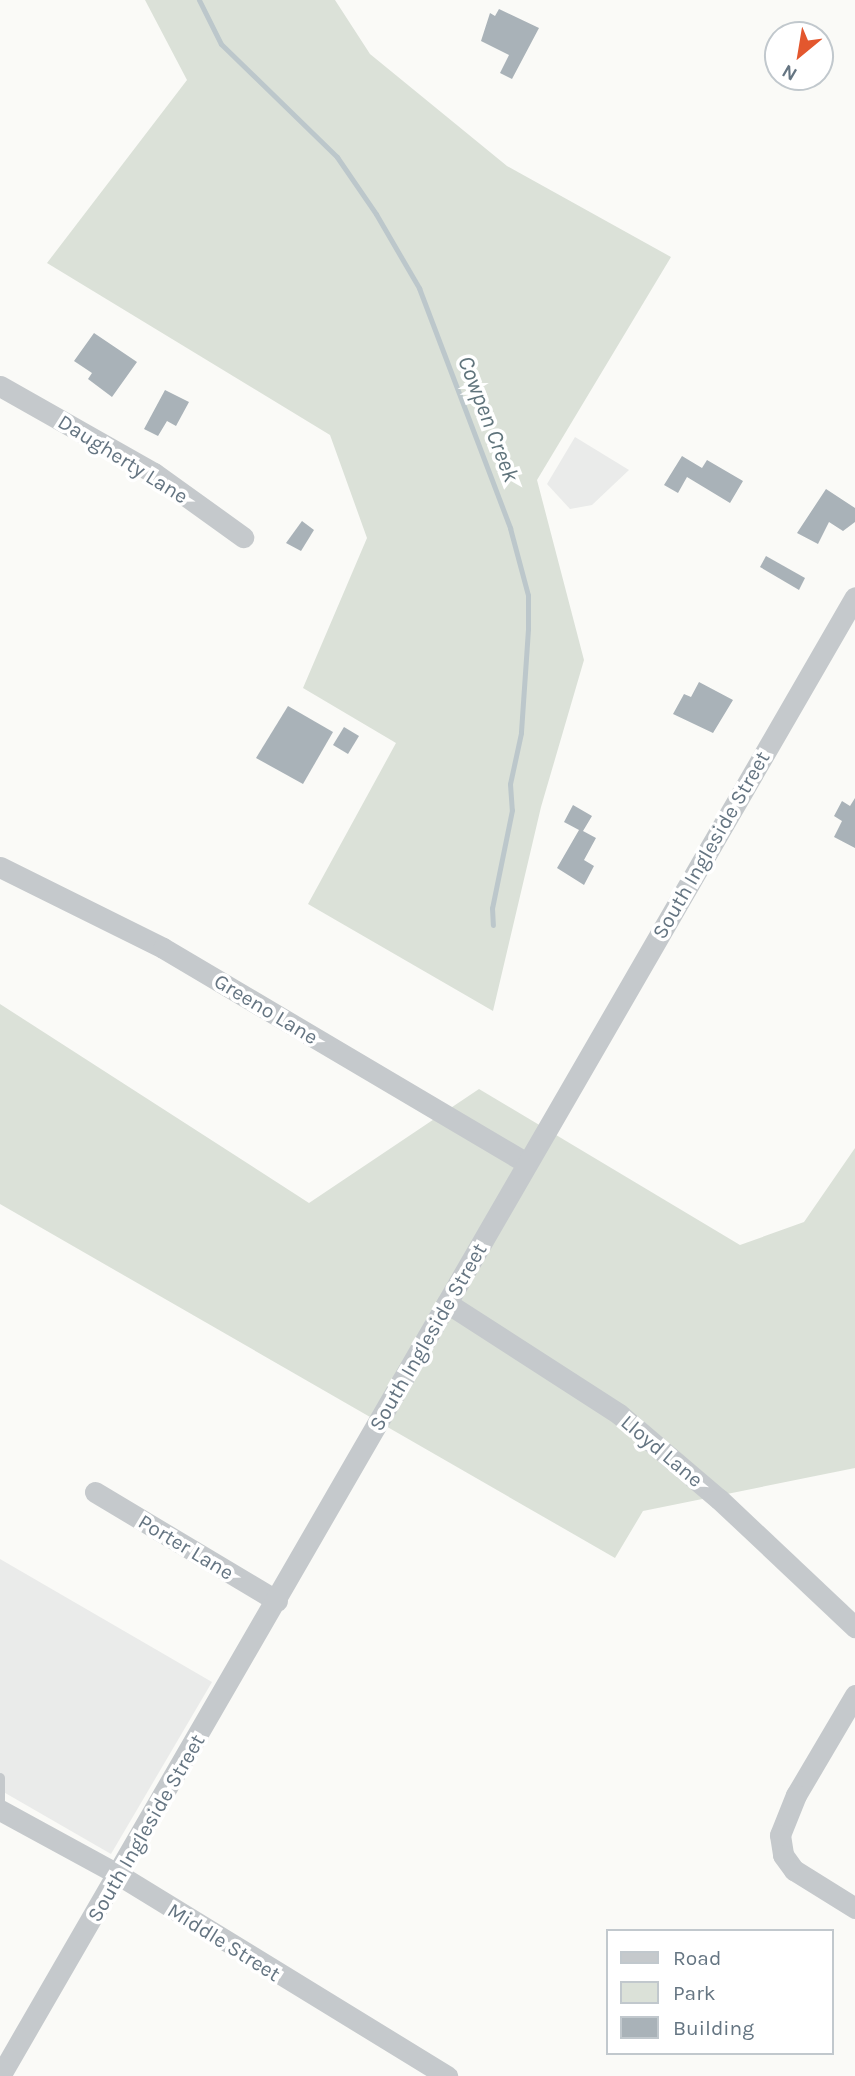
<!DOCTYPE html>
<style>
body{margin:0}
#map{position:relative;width:855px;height:2076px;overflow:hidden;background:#fafaf7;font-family:Karla,sans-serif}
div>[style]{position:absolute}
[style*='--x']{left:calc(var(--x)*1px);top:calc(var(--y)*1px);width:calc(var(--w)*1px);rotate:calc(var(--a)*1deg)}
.built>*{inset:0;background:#eaebea}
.green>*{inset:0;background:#dbe1d8}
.stream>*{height:5px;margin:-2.5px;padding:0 2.5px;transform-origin:2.5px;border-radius:2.5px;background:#bcc7cb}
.building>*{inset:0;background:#a9b2b8}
.lane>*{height:10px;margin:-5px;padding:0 5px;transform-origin:5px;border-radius:5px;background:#c5c9cc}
.street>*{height:21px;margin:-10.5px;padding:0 10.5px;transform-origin:10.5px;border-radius:10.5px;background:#c5c9cc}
span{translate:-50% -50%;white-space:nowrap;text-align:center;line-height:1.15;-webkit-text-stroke:7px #fff;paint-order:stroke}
.street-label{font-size:21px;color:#657582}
.water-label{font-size:23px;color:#60747c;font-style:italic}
.legend{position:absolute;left:606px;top:1929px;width:228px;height:126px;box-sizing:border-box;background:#fff;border:2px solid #c1c8cd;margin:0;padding:9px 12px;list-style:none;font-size:21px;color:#657582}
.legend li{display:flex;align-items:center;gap:14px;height:35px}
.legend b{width:35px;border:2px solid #c1c8cd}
.north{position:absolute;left:764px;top:21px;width:70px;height:70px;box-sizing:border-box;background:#fff;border:2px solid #c1c8cd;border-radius:50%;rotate:210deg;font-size:19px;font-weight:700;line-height:28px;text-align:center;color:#657582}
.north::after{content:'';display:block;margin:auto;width:24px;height:32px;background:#e3572e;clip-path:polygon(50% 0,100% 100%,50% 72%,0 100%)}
</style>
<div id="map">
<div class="built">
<div style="clip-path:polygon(575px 437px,629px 470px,592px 505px,570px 509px,547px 484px)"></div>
<div style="clip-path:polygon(0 1559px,212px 1682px,111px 1854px,0 1790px)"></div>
</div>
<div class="green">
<div style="clip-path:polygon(145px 0,335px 0,370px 54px,507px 166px,671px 257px,537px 480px,584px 660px,541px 807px,493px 1011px,308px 904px,396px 743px,303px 688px,367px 538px,330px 435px,47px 263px,187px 80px)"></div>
<div style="clip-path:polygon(0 1004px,309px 1203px,479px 1089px,740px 1245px,804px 1222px,855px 1148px,855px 1468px,643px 1511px,615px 1558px,0 1204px)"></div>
</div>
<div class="stream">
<div style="--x:199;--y:0;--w:49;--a:63.4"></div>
<div style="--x:221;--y:44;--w:162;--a:44.2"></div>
<div style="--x:337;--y:157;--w:69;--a:55.6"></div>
<div style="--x:376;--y:214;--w:86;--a:59.8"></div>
<div style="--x:419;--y:288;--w:257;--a:69.2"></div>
<div style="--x:510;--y:528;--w:69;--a:75"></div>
<div style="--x:528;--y:595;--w:34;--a:90"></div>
<div style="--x:528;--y:629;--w:104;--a:93.9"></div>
<div style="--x:521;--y:733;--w:52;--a:102.2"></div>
<div style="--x:510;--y:784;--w:26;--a:86"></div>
<div style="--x:512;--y:810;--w:100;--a:101.5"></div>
<div style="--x:492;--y:908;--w:17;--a:87"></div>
</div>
<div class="building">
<div style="clip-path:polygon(499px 9px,539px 28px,512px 79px,500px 73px,509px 55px,481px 41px,490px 13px,495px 16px)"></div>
<div style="clip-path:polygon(94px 333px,137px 362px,112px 397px,88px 379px,92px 373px,74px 361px)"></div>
<div style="clip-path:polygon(165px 390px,189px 402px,176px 426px,167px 421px,158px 436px,144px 429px)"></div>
<div style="clip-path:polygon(682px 456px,702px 468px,707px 460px,743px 481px,730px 503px,687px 477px,678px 493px,664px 485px)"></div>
<div style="clip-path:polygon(826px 489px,855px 508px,855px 522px,843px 531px,829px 522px,818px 544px,797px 533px)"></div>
<div style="clip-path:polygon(302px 521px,314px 530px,301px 551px,286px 543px)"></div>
<div style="clip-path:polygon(766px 556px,805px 578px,799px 590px,760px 567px)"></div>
<div style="clip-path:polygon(699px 682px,733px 700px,713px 733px,673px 714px,684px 694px,691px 697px)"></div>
<div style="clip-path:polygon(288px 706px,333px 732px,303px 784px,256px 758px)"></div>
<div style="clip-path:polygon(344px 727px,359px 736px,348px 754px,333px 745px)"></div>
<div style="clip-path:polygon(855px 798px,855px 848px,834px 837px,842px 821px,834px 816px,842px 801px,850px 806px)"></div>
<div style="clip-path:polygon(573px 805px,592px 816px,583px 831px,596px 838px,584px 860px,594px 866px,584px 885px,557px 868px,579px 830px,564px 822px)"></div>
</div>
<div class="lane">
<div style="--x:0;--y:1778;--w:24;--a:90"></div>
</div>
<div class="street">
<div style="--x:0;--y:386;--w:177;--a:29.5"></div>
<div style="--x:154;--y:473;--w:110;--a:35.7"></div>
<div style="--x:0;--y:867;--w:182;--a:26.4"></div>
<div style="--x:163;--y:948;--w:423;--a:30.6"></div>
<div style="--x:447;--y:1303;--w:205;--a:32.8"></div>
<div style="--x:619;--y:1414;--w:131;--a:40.4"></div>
<div style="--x:719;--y:1499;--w:187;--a:43.3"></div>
<div style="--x:95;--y:1492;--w:212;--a:30.9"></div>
<div style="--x:855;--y:1695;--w:116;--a:120.5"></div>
<div style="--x:796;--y:1795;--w:43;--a:111.8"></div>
<div style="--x:780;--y:1835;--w:20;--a:81"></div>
<div style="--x:783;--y:1855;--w:19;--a:54"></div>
<div style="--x:794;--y:1870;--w:72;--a:31.9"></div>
<div style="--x:0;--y:1810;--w:136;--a:28.6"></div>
<div style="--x:119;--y:1875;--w:385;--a:31.5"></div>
<div style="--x:0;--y:2076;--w:1708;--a:-59.97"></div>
</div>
<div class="street-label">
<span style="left:123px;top:459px;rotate:32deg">Daugherty Lane</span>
<span style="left:711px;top:845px;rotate:-60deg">South Ingleside Street</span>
<span style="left:266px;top:1009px;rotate:31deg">Greeno Lane</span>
<span style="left:428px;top:1337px;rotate:-60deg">South Ingleside Street</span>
<span style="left:662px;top:1451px;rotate:40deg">Lloyd Lane</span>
<span style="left:186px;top:1547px;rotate:31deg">Porter Lane</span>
<span style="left:146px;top:1828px;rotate:-60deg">South Ingleside Street</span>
<span style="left:224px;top:1942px;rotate:32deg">Middle Street</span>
</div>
<div class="water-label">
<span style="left:488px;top:419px;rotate:69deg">Cowpen Creek</span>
</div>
<ul class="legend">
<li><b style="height:9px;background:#c5c9cc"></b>Road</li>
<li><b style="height:19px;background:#dbe1d8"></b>Park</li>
<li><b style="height:19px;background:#a9b2b8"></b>Building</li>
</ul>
<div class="north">N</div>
</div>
